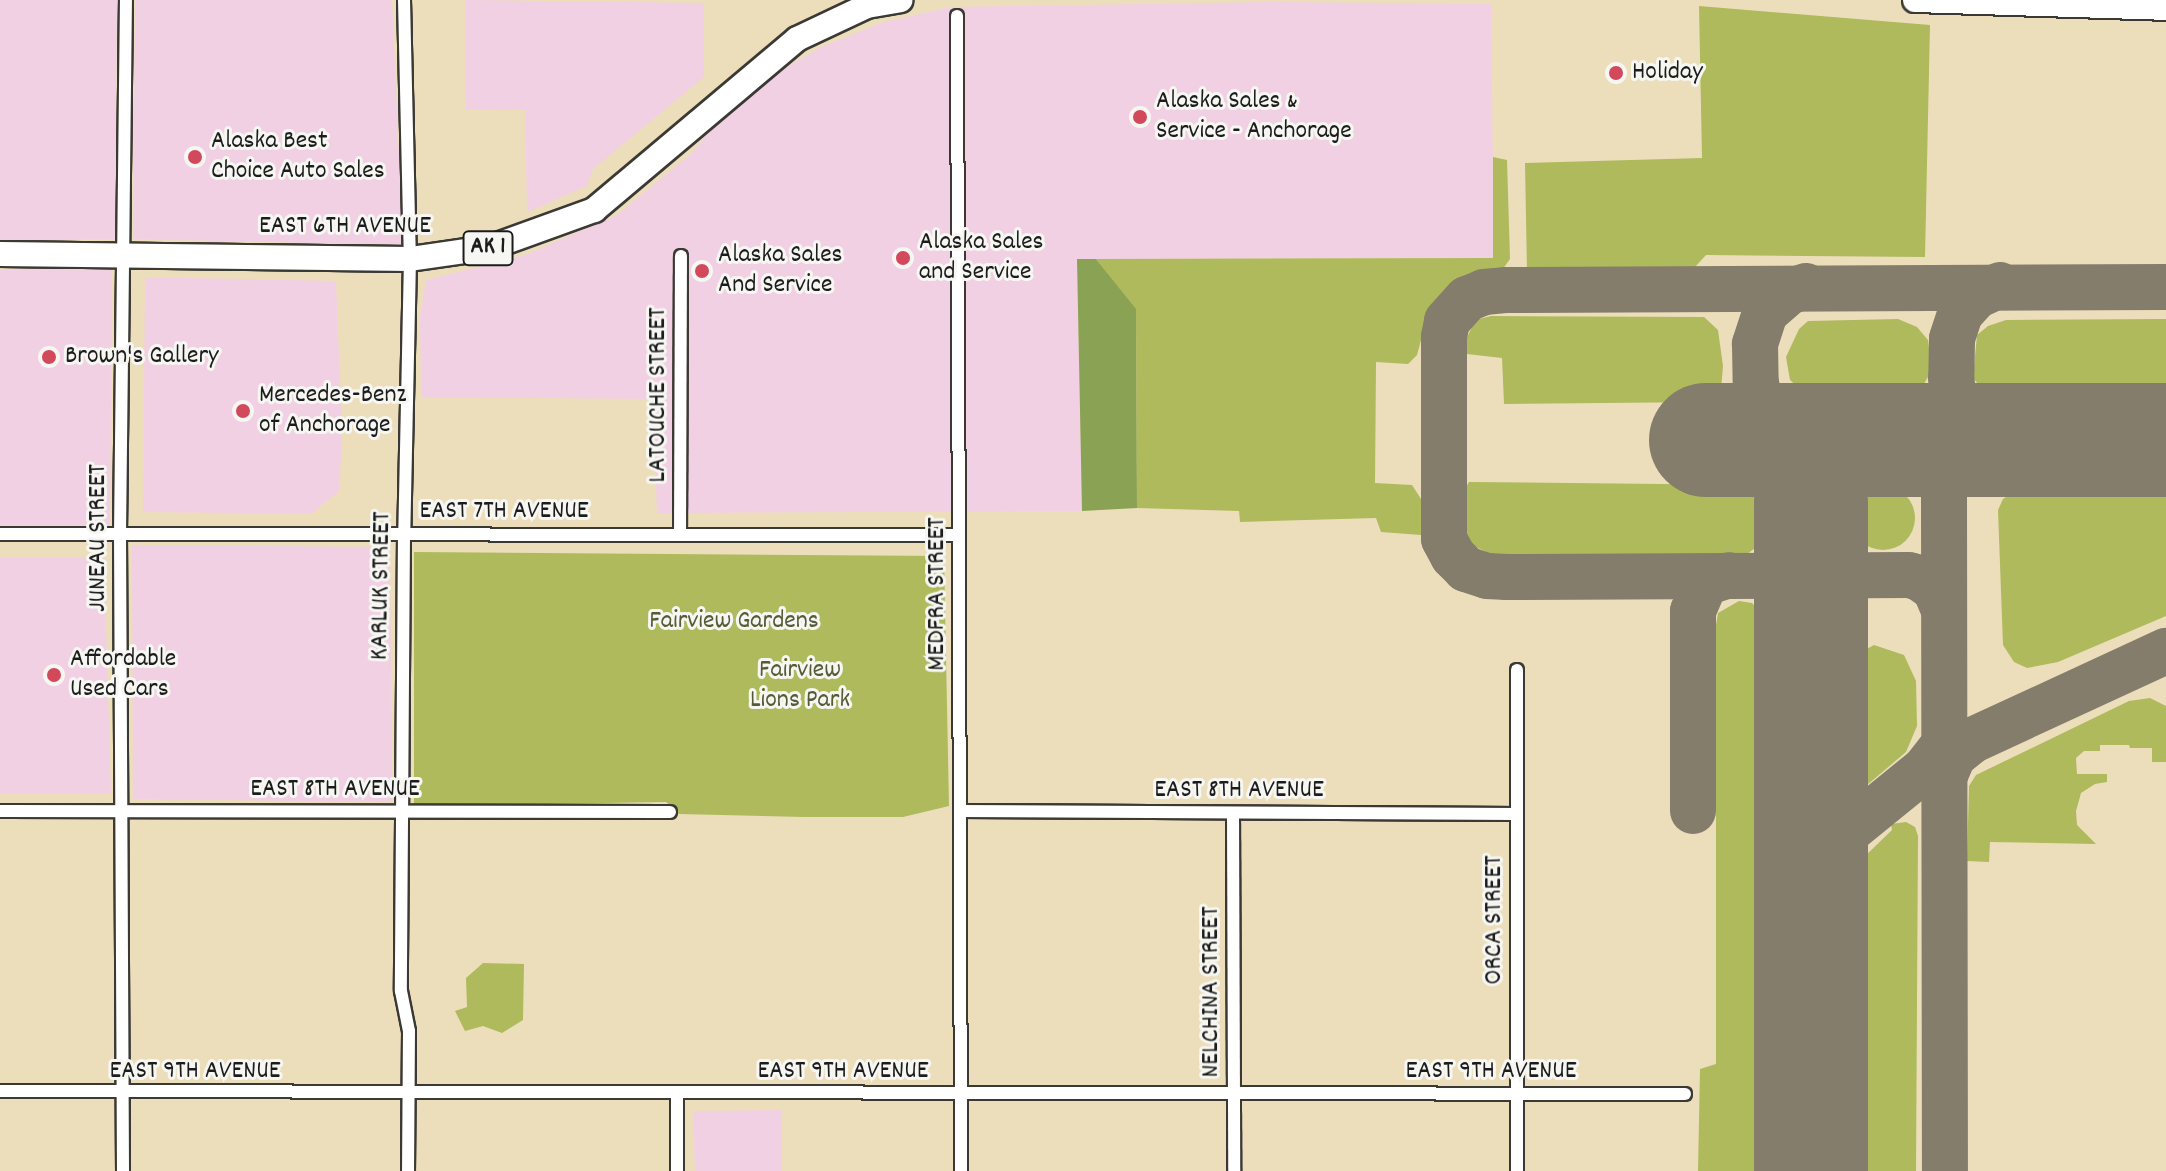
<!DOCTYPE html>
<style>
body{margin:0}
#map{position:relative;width:2166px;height:1171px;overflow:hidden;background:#ecdebb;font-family:Dekko,sans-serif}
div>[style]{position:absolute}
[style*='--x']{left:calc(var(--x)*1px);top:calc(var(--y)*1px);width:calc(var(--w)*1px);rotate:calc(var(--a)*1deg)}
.built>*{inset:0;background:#f1d0e3}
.green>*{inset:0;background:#aeba5c}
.round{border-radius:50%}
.forest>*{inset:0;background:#8aa254}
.taxiway>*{height:46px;margin:-23px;padding:0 23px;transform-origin:23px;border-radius:23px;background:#847d6c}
.runway>*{height:114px;margin:-57px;padding:0 57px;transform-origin:57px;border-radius:57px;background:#847d6c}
.roads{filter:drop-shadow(2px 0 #3b3934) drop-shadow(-2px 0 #3b3934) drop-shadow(0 2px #3b3934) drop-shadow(0 -2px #3b3934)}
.street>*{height:12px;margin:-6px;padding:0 6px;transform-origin:6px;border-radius:6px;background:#fff}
.highway>*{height:24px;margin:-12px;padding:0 12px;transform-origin:12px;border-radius:12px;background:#fff}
.dots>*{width:22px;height:22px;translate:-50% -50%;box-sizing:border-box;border:4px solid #f6f6f2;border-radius:50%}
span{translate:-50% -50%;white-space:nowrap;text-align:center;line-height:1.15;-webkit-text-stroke:6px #f6f6f2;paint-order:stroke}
.shield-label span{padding:2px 6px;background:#f6f6f2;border:2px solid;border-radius:6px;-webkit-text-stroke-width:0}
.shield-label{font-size:24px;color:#1c1c1c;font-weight:700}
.poi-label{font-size:26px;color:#1c1c1c}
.left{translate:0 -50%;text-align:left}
.street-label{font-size:26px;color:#1c1c1c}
.park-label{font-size:26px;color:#565b36}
</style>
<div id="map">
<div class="built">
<div style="clip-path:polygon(0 0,117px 0,115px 239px,0 240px)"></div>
<div style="clip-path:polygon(135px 0,392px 0,403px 245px,133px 239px)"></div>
<div style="clip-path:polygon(466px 0,704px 3px,704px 77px,593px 169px,587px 186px,527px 212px,525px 110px,466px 109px)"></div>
<div style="clip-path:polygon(1274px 2px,1491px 4px,1494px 258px,1077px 259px,1082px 511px,657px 513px,653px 399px,421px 397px,420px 317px,426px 280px,525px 255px,617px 215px,693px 152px,718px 118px,790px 65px,821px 47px,884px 22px,951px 7px)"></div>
<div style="clip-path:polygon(0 269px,112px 270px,110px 526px,0 525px)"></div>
<div style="clip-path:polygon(145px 277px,336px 281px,342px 437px,339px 491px,311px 514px,143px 512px)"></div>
<div style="clip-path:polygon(132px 545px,390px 547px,392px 802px,133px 799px)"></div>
<div style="clip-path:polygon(0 557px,104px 557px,111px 794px,0 793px)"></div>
<div style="clip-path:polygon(781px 1110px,781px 1171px,695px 1171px,693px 1111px)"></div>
</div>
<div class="green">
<div style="clip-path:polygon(1699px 6px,1930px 25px,1925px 257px,1706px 255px,1695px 267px,1678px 271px,1527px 272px,1525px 163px,1702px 158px)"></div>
<div style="clip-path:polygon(1493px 157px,1507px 160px,1510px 259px,1500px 273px,1472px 277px,1456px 283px,1438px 300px,1427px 318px,1417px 355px,1408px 364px,1376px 362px,1375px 483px,1412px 485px,1421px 499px,1421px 535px,1381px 532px,1376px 518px,1240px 522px,1239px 511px,1137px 508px,1136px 310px,1096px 259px,1493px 258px)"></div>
<div style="clip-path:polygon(1491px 316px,1704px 317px,1718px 330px,1723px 366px,1721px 390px,1710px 402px,1504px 404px,1502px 358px,1467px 354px,1465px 342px,1475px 320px)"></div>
<div style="clip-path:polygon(1898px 319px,1917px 327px,1928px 340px,1932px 370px,1917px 396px,1809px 397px,1790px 380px,1786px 357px,1799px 329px,1808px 321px)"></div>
<div style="clip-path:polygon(2166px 319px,2166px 396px,1990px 398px,1973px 378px,1977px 335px,1988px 326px,2006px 320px)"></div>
<div style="clip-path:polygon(1469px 482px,1754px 485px,1766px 501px,1768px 522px,1758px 546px,1747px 554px,1499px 558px,1474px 546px,1466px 534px,1463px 492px)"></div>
<div class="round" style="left:1851px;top:486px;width:64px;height:64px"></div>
<div style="clip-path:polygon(2015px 491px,2166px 491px,2166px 616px,2058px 662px,2027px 668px,2014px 662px,2003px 645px,1998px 510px,2003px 499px)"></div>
<div style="clip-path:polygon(414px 552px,944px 556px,949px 806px,903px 817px,804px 817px,679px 814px,666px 802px,414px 806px)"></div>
<div style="clip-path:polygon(1739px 601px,1752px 603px,1761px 612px,1768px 625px,1771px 648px,1771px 1171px,1698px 1171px,1700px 1069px,1716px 1064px,1716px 625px,1718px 613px)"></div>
<div style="clip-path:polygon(1874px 645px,1904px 655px,1916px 681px,1917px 726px,1906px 752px,1860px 791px,1851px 787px,1848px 687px,1856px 655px)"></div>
<div style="clip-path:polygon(2150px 698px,2166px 706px,2166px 762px,2152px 762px,2152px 748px,2130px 748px,2129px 745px,2100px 745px,2100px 751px,2084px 751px,2076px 758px,2077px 774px,2107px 774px,2107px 782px,2095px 784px,2081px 793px,2076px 811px,2077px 825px,2096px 844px,1990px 842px,1989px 862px,1967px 861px,1969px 786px,1976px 775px,2129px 701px)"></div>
<div style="clip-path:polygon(1906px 822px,1915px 827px,1918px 836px,1916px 1171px,1846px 1171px,1851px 887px,1862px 859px,1892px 830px,1891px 824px)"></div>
<div style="clip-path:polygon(483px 963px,524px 964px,523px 1020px,502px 1033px,483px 1026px,465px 1031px,455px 1011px,467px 1007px,466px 978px)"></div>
</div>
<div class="forest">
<div style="clip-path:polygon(1077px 259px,1096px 259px,1136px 309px,1137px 508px,1082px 511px)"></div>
</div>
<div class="taxiway">
<div style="--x:2000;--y:285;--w:26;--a:155"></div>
<div style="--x:1976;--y:296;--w:24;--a:132"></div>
<div style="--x:1960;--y:314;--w:26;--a:108"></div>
<div style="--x:1952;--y:339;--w:39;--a:91"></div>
<div style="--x:1951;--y:378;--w:26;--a:81"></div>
<div style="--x:1955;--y:404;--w:21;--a:55"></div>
<div style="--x:1967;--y:421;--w:43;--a:26"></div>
<div style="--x:1806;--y:286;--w:18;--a:161"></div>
<div style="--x:1789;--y:292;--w:32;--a:139"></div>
<div style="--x:1765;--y:313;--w:33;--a:108"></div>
<div style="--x:1755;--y:344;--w:39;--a:89"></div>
<div style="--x:1756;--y:383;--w:20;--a:79"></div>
<div style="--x:1760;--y:403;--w:23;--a:56"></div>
<div style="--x:1773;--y:422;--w:47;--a:22.7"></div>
<div style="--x:1902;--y:440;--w:32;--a:32"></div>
<div style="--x:1929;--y:457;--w:21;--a:59"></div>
<div style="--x:1940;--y:475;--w:20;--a:79"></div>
<div style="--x:1944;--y:495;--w:676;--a:89.92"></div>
<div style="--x:2164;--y:440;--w:2;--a:27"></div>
<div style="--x:1944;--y:610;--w:23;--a:-113"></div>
<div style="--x:1935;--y:589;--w:19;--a:-144"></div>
<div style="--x:1920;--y:578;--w:11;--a:-165"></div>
<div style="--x:1909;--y:575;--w:402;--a:179.7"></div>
<div style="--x:1507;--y:577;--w:20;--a:-177"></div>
<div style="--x:1487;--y:576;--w:22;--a:-162"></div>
<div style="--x:1466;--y:569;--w:18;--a:-135"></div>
<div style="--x:1453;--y:556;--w:19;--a:-118"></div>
<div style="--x:1444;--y:539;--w:202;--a:-90"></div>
<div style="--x:1444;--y:337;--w:16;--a:-79"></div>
<div style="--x:1447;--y:321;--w:30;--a:-48"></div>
<div style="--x:1467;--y:299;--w:18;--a:-22"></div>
<div style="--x:1484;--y:292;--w:21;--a:-5"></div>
<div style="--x:1505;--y:290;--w:661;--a:-0.26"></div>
<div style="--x:1945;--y:775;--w:21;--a:-67"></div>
<div style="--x:1953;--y:756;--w:26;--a:-39"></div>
<div style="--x:1973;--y:740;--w:213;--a:-24.8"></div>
<div style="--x:1693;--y:811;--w:200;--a:-90"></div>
<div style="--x:1693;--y:611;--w:26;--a:-67"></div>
<div style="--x:1703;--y:587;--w:10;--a:-37"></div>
<div style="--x:1711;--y:581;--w:19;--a:-18"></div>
<div style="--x:1811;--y:886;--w:37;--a:-70"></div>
<div style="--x:1824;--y:851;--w:130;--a:-39.1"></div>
<div style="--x:1925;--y:769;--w:33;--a:-52"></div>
</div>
<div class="runway">
<div style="--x:1706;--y:440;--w:460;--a:0"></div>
<div style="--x:1811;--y:1171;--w:669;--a:-90"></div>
</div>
<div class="roads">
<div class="street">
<div style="--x:404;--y:0;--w:259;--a:88.7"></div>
<div style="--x:410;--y:259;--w:275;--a:91.2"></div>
<div style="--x:404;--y:534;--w:457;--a:90.4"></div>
<div style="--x:401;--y:991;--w:41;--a:78.7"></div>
<div style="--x:409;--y:1031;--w:140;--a:90.4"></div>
<div style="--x:957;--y:16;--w:1155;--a:89.8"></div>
<div style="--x:0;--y:534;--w:959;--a:0.06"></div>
<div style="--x:680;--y:535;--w:279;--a:-89.8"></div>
<div style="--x:1517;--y:670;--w:501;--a:90"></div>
<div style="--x:0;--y:811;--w:670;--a:0.09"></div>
<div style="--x:960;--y:811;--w:557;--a:0.31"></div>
<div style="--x:1233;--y:813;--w:358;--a:89.8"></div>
<div style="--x:0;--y:1091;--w:1685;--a:0.1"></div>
<div style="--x:677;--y:1094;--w:77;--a:90"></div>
<div style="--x:123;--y:1171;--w:637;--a:-90.27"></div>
<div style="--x:120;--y:534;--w:534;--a:-89.36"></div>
</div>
<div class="highway">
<div style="--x:1915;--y:0;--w:251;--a:1.8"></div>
<div style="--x:0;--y:254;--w:410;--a:0.7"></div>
<div style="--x:410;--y:259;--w:83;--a:-8.3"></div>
<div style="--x:492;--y:247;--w:109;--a:-19.9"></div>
<div style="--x:594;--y:210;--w:265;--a:-40.1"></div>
<div style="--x:797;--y:39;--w:77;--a:-25.2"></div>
<div style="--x:867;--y:6;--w:34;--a:-10"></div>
</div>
</div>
<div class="dots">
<div style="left:1616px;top:73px;background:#d1495b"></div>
<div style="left:1140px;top:117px;background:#d1495b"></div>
<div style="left:195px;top:157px;background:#d1495b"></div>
<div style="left:903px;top:258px;background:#d1495b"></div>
<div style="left:702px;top:271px;background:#d1495b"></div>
<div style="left:49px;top:357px;background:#d1495b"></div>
<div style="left:243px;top:411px;background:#d1495b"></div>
<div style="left:54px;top:675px;background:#d1495b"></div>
</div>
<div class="shield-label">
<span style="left:488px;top:248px">AK 1</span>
</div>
<div class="poi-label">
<span class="left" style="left:1632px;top:73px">Holiday</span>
<span class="left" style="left:1156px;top:117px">Alaska Sales &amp;<br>Service - Anchorage</span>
<span class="left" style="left:211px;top:157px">Alaska Best<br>Choice Auto Sales</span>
<span class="left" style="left:919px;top:258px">Alaska Sales<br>and Service</span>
<span class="left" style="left:718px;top:271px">Alaska Sales<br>And Service</span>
<span class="left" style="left:65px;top:357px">Brown's Gallery</span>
<span class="left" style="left:259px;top:411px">Mercedes-Benz<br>of Anchorage</span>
<span class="left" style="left:70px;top:675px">Affordable<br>Used Cars</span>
</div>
<div class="street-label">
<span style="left:345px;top:227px">EAST 6TH AVENUE</span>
<span style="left:659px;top:395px;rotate:-90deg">LATOUCHE STREET</span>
<span style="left:504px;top:512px">EAST 7TH AVENUE</span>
<span style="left:99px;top:538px;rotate:-90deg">JUNEAU STREET</span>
<span style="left:382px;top:586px;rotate:-89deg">KARLUK STREET</span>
<span style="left:938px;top:594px;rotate:-90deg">MEDFRA STREET</span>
<span style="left:335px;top:790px">EAST 8TH AVENUE</span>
<span style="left:1239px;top:791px">EAST 8TH AVENUE</span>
<span style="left:1495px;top:920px;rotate:-90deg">ORCA STREET</span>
<span style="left:1212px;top:992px;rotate:-90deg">NELCHINA STREET</span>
<span style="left:195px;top:1072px">EAST 9TH AVENUE</span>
<span style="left:843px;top:1072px">EAST 9TH AVENUE</span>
<span style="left:1491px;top:1072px">EAST 9TH AVENUE</span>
</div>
<div class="park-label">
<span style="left:734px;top:622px">Fairview Gardens</span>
<span style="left:800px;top:686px">Fairview<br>Lions Park</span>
</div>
</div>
